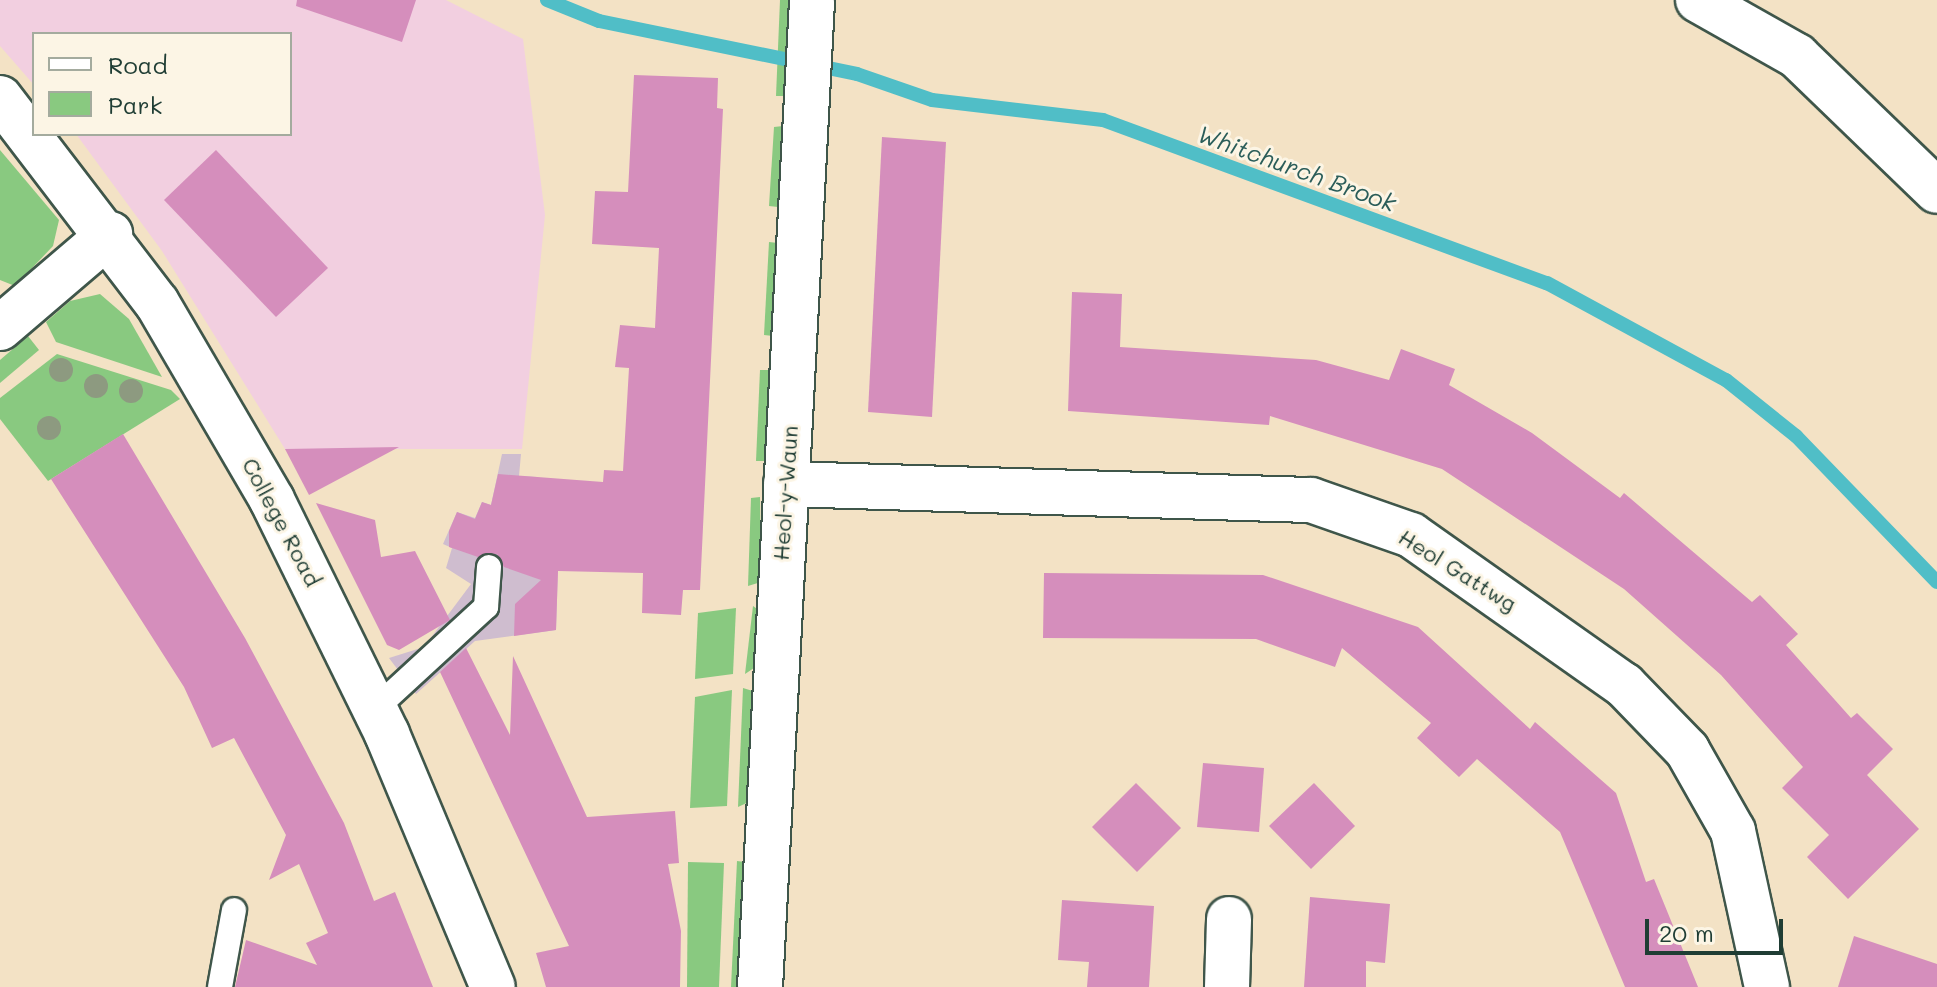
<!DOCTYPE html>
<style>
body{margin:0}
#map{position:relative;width:1937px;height:987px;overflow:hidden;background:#f3e2c5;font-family:Mali,sans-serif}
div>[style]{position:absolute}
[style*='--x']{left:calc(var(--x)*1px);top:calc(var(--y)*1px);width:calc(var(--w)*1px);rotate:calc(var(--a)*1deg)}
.built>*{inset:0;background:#f2cfe0}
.industrial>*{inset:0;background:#cfbdcf}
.green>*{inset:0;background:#89c980}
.stream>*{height:14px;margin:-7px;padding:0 7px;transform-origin:7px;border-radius:7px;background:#50bec7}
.building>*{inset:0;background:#d58ebc}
.roads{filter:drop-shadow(2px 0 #3f564a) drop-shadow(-2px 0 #3f564a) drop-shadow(0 2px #3f564a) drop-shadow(0 -2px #3f564a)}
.lane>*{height:24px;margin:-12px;padding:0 12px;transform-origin:12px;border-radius:12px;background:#fff}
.street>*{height:44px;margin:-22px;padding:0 22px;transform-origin:22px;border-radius:22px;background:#fff}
.secondary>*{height:44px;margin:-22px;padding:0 22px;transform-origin:22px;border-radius:22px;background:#fff}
.trees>*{width:24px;height:24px;margin:-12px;border-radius:50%;background:#8d9a80}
span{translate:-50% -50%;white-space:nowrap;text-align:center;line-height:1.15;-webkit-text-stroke:6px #fcf5e5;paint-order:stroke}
.street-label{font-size:22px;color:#1f3d34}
.water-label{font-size:24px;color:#2b5d59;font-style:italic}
.legend{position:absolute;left:32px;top:32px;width:260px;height:104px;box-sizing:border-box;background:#fcf5e5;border:2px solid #a4ab9e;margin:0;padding:10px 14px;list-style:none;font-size:24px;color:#1f3d34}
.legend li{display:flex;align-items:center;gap:16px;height:40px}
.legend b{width:40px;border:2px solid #a4ab9e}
.scale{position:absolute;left:1645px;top:919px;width:138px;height:36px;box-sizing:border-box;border:4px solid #1f3d34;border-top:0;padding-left:10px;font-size:24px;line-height:28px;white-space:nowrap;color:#1f3d34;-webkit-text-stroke:6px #fcf5e5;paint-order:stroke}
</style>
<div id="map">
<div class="built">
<div style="clip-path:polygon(0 0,446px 0,523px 39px,545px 215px,522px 449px,285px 449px,162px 251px,76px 134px,290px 134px,290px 34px,34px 34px,34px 85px,0 46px)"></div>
</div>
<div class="industrial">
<div style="clip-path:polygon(502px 454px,521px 454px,519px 476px,537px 477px,559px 533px,556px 630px,475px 641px,416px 694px,389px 658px,424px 647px,471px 584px,446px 568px,452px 548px,443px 544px,457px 512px,475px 518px,482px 502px,491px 505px)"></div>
</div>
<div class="green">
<div style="clip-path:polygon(780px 0,789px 0,784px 96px,776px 96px)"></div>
<div style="clip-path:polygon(783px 126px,778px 207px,769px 206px,774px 127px)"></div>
<div style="clip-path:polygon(0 150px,59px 220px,53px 246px,15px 286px,0 280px)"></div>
<div style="clip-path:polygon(769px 242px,778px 243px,773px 336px,764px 335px)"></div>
<div style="clip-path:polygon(100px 294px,129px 319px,162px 377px,56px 342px,46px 322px,70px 301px)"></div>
<div style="clip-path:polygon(28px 336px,39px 350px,0 383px,0 360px)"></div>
<div style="clip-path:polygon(57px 354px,171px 390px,180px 399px,48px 481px,0 419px,0 398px)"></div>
<div style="clip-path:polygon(760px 370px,771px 370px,767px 461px,756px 461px)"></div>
<div style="clip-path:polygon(760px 497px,761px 582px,748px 586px,751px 498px)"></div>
<div style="clip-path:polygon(753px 606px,760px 611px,757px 666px,745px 674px)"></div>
<div style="clip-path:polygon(736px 608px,733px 674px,695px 679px,698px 613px)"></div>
<div style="clip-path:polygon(743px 688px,756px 692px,753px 800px,738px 807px)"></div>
<div style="clip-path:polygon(732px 690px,727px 806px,690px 808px,695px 697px)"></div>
<div style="clip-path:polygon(737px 861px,745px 862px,743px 987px,731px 987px)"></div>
<div style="clip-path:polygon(688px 862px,724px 863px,719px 987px,687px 987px)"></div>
</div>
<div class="stream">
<div style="--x:547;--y:0;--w:56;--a:22"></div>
<div style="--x:599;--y:21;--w:263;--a:11.6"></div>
<div style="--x:857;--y:74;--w:79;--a:19.1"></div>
<div style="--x:932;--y:100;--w:172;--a:6.7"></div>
<div style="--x:1103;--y:120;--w:473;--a:20.2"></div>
<div style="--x:1547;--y:283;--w:204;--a:28.5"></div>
<div style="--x:1726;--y:380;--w:90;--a:38.7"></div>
<div style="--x:1796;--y:436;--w:203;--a:46"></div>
</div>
<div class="building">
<div style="clip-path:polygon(297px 0,416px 0,402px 42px,296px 6px)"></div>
<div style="clip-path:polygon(634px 75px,718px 78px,717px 108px,723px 109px,700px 590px,683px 590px,681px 615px,642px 613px,643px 573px,558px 571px,556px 630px,514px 636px,515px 604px,541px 580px,504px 567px,497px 554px,478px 557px,449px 547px,449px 531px,457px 512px,475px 519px,482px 502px,491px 505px,498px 474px,603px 482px,604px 470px,623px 471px,629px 368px,615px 367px,620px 325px,655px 328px,659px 248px,592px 244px,595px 191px,628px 192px)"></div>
<div style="clip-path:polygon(882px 137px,946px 142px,932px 417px,868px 412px)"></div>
<div style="clip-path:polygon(216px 150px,328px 268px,276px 317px,164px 200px)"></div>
<div style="clip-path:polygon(1072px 292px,1122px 294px,1120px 347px,1316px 360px,1389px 380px,1401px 349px,1455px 369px,1449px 385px,1532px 433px,1620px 498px,1624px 493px,1752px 602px,1760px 595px,1798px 634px,1786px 645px,1851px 718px,1857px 713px,1893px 749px,1867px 775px,1919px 829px,1848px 899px,1807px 857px,1829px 835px,1782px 788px,1803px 767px,1721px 675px,1624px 589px,1442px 469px,1270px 416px,1269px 425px,1068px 411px)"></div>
<div style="clip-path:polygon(123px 434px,245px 638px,344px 823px,374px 901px,395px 892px,433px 987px,235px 987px,246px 940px,317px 965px,306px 943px,328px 933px,299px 864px,269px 880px,286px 835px,234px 738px,212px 748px,184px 687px,51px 479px)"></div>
<div style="clip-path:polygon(399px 447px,309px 495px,285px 449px)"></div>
<div style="clip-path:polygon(316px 503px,375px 520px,381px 557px,415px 551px,450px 620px,399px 650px,387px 645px)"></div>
<div style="clip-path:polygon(1044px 573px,1263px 575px,1418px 627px,1530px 729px,1535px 722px,1616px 793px,1646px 882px,1654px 879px,1698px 987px,1625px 987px,1560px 832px,1477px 759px,1459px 777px,1417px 738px,1431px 723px,1342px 648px,1335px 667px,1256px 639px,1043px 638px)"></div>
<div style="clip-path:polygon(466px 648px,510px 735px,513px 656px,587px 817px,675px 811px,679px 863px,668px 864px,681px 931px,680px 987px,546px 987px,536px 953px,569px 946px,440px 672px)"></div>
<div style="clip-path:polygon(1203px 763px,1264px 768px,1259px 832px,1197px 827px)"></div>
<div style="clip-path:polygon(1136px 783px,1181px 828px,1137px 872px,1092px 827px)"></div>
<div style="clip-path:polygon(1314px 783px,1355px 826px,1311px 869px,1269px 826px)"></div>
<div style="clip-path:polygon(1310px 897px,1390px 904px,1385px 963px,1366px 961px,1366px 987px,1304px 987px)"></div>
<div style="clip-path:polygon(1062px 900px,1154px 906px,1149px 987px,1087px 987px,1089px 962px,1058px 960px)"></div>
<div style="clip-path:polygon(1854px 936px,1937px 964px,1937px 987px,1838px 987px)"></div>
</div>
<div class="roads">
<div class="lane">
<div style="--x:375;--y:709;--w:151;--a:-42.6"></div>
<div style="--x:486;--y:607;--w:40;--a:-85.7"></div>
<div style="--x:220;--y:987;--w:78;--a:-79.7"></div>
</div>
<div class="street">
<div style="--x:1698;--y:0;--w:114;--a:29.5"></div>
<div style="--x:1797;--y:56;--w:194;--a:44"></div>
<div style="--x:0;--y:328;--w:145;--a:-40.5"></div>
<div style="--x:786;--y:484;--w:525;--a:1.75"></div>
<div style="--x:1311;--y:500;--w:106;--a:19.3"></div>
<div style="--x:1411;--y:535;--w:261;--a:35.2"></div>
<div style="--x:1624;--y:685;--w:91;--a:45.9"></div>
<div style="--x:1687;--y:750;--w:93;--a:60.4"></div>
<div style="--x:1733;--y:831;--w:160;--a:77.7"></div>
<div style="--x:760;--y:987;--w:988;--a:-86.98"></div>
<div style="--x:1227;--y:987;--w:68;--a:-88.3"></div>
</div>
<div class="secondary">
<div style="--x:0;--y:98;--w:258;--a:52.6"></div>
<div style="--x:157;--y:303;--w:228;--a:59.7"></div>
<div style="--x:272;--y:500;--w:261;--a:63.8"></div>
<div style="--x:387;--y:734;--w:274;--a:67.3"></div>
</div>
</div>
<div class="trees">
<div style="left:61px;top:370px"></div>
<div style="left:96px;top:386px"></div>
<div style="left:131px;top:391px"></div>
<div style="left:49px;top:428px"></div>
</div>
<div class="street-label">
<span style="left:785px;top:493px;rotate:-86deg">Heol-y-Waun</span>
<span style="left:282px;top:522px;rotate:62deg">College Road</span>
<span style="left:1458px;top:570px;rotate:32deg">Heol Gattwg</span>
</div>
<div class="water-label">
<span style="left:1297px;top:168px;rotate:20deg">Whitchurch Brook</span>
</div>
<ul class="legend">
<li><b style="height:10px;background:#fff"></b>Road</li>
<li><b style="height:22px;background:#89c980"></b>Park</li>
</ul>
<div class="scale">20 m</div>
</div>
